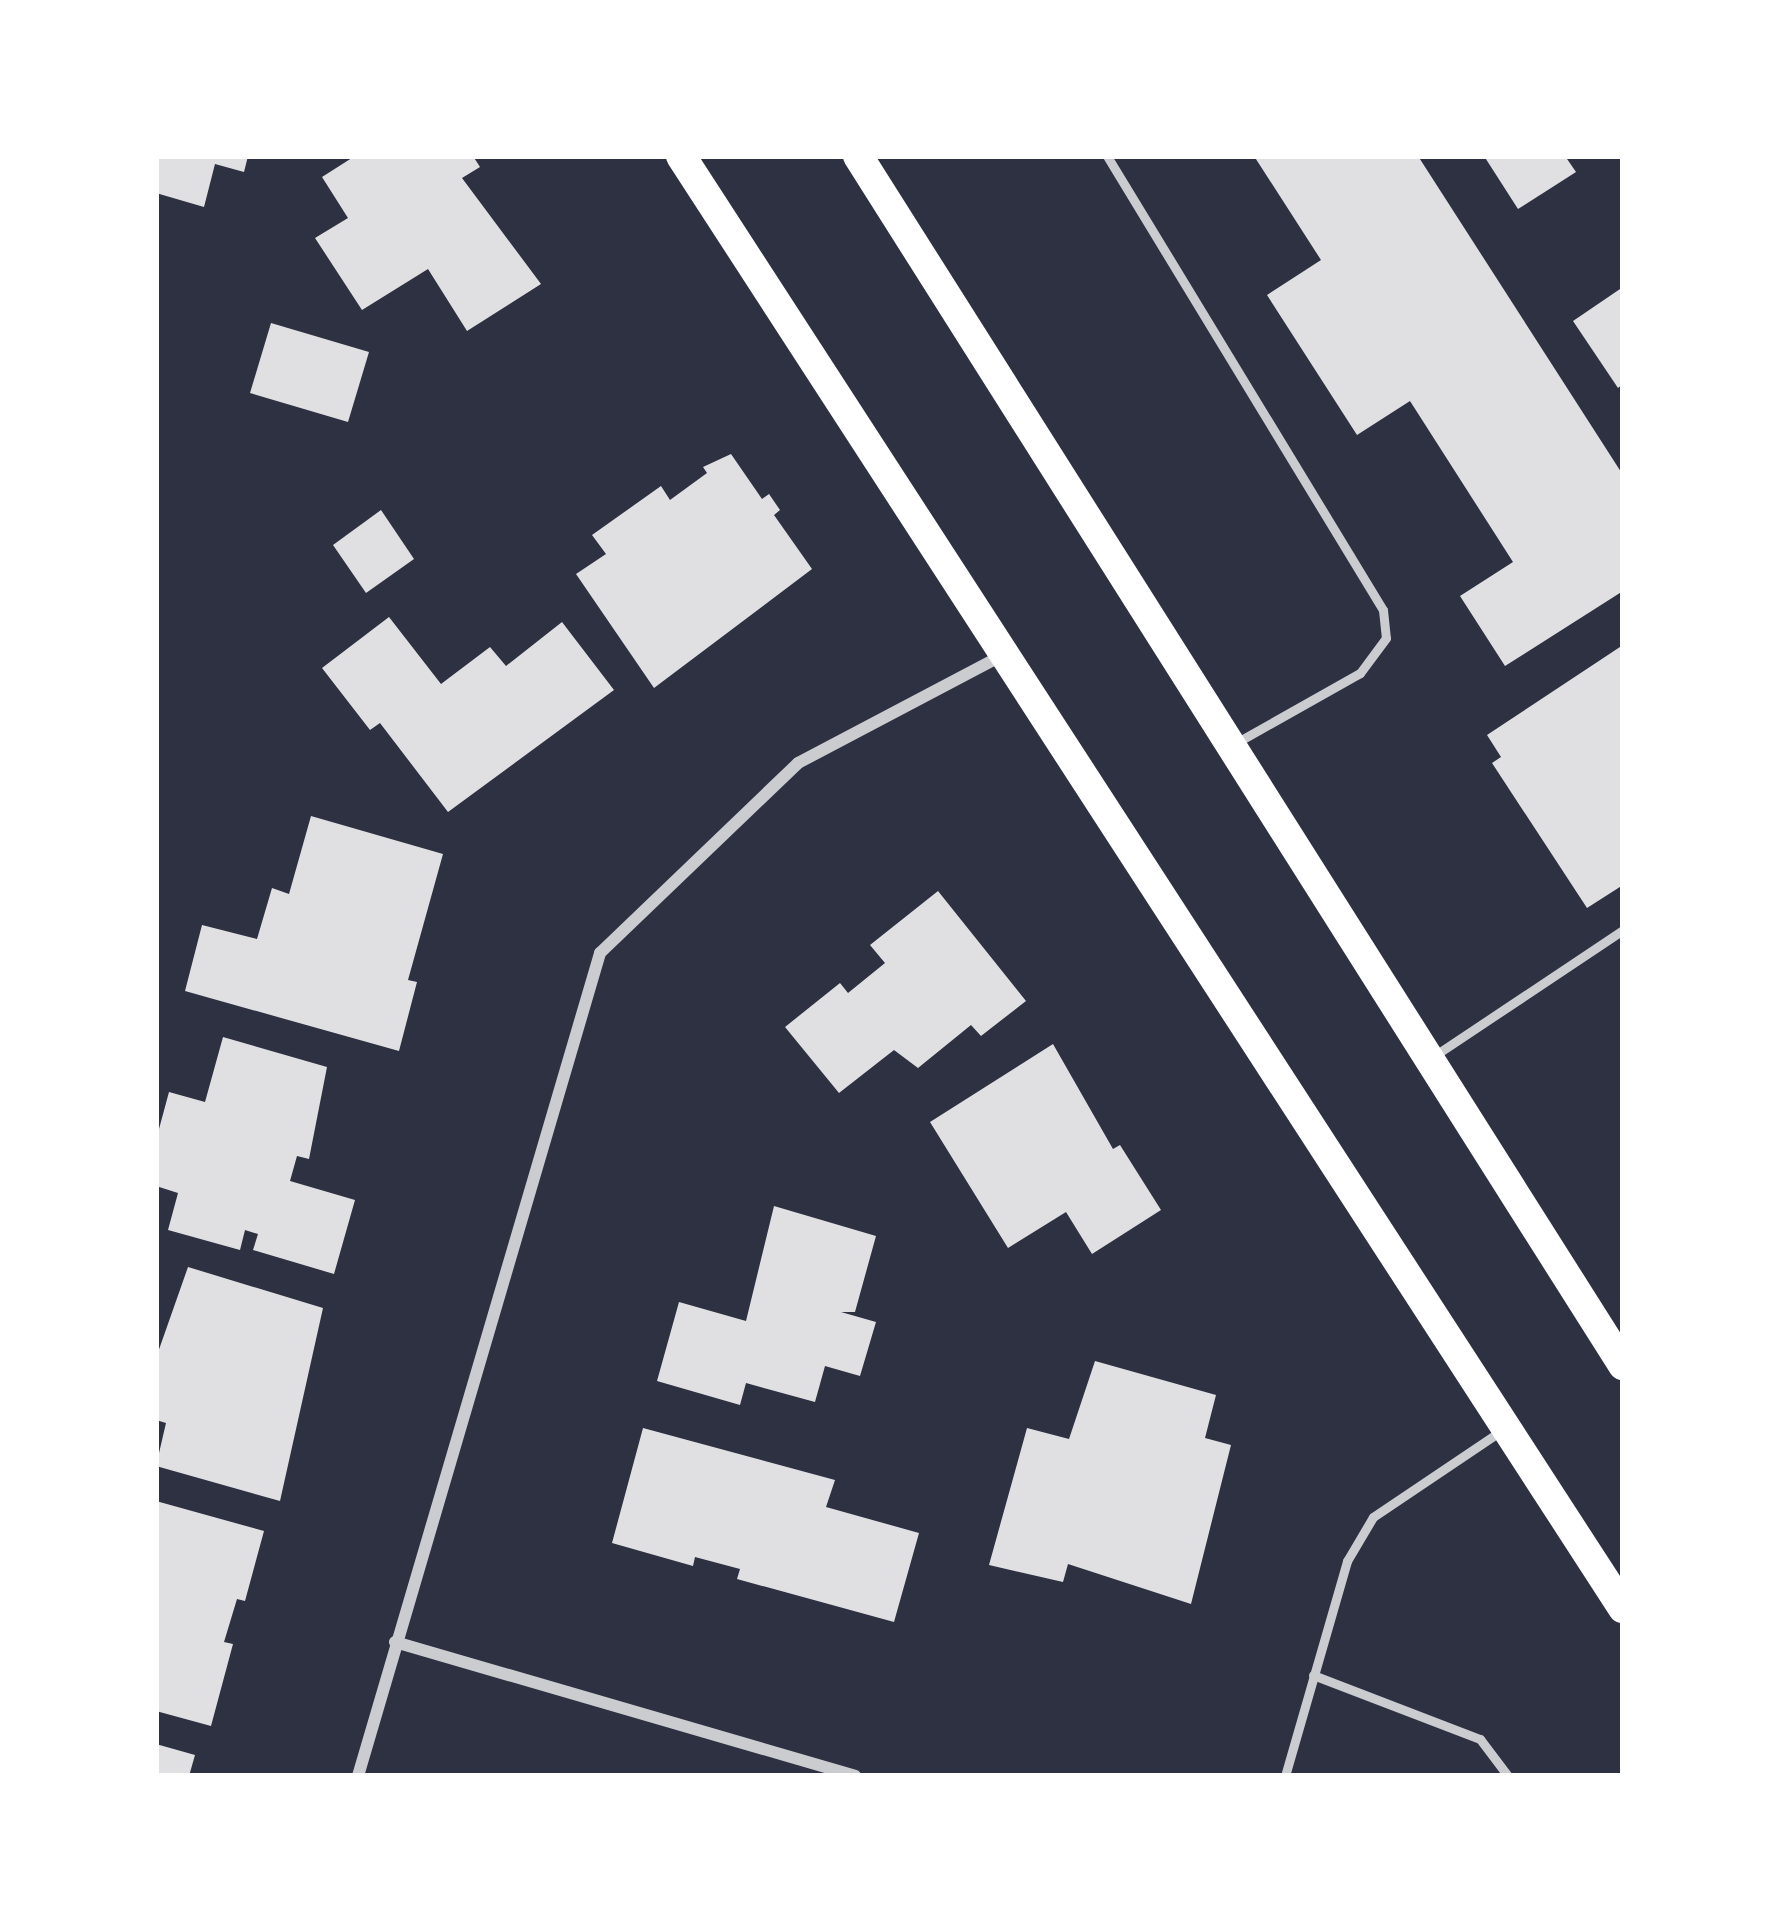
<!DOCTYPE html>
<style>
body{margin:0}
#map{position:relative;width:1779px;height:1932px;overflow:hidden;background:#2d3142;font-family:Lato,sans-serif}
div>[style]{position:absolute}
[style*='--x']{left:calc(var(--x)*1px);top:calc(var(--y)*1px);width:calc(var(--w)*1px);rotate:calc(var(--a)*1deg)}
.building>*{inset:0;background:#e0e0e3}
.service>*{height:9px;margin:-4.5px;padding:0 4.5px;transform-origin:4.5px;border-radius:4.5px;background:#caccd0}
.minor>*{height:12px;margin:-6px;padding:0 6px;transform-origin:6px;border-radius:6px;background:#caccd0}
.primary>*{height:30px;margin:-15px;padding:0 15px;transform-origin:15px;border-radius:15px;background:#fff}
span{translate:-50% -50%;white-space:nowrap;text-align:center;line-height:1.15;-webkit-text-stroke:9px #fff;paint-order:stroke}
.frame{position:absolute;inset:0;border:159px solid #fff;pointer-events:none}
</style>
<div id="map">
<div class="building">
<div style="clip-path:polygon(156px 156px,248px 156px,244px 172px,215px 164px,204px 207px,156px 193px)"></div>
<div style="clip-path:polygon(355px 156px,473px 156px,480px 167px,462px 178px,541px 284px,467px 331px,428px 269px,362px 310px,315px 238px,348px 218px,322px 177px)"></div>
<div style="clip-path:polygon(1254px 156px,1418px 156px,1623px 475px,1623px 591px,1505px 666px,1460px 596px,1513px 562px,1410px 401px,1357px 435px,1267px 295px,1321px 260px)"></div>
<div style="clip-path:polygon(1484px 156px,1565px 156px,1576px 172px,1518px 209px)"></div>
<div style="clip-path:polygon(1623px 287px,1623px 384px,1618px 388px,1573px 321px)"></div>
<div style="clip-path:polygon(271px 323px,369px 352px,348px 422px,250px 393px)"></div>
<div style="clip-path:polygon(731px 454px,762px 499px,769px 494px,780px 510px,774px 515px,812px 569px,654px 688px,576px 574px,606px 554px,592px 535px,661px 486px,670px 500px,707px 473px,703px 467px)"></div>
<div style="clip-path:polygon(381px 510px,414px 559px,366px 593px,333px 545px)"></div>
<div style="clip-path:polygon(389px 617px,441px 684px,490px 647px,506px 666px,562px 622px,614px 690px,448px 812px,380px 723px,370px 730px,322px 668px)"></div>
<div style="clip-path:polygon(1623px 645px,1623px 885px,1587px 908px,1492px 763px,1501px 757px,1487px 735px)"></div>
<div style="clip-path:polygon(311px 816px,443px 854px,408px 980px,417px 982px,399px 1051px,185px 991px,202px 925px,257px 939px,272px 888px,289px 894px)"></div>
<div style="clip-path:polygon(938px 891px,1026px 1001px,981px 1036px,971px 1025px,918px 1068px,894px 1050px,839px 1093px,785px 1027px,840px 983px,848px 993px,885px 963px,870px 945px)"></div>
<div style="clip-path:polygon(223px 1037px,327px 1067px,309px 1159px,297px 1156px,290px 1181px,355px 1200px,334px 1274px,253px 1250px,258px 1234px,245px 1230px,240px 1250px,168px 1230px,178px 1193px,156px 1186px,156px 1140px,169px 1092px,205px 1102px)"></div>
<div style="clip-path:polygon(1053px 1044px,1113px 1149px,1120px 1145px,1161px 1210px,1092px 1254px,1066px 1212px,1008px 1248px,930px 1122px)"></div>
<div style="clip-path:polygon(774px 1206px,876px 1236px,855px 1312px,841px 1312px,876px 1322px,860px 1376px,825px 1366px,815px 1402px,746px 1383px,740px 1405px,657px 1381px,679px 1302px,746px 1321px)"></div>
<div style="clip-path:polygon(188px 1267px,323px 1308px,280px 1501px,156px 1466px,166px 1423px,156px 1420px,156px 1358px)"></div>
<div style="clip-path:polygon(1095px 1361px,1216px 1395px,1205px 1438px,1231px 1445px,1191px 1604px,1068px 1564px,1063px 1582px,989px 1565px,1027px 1428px,1069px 1439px)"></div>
<div style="clip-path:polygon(643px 1428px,835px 1480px,826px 1507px,919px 1533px,894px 1622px,737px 1579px,740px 1569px,695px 1557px,693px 1566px,612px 1543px)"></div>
<div style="clip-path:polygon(156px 1501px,264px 1531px,245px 1601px,237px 1599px,224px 1642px,233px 1644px,211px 1726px,156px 1711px)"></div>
<div style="clip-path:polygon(156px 1744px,195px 1755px,189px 1776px,156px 1776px)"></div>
</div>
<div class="service">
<div style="--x:1107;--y:156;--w:531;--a:58.7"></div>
<div style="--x:1383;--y:610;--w:28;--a:84"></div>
<div style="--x:1386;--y:638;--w:44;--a:126.6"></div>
<div style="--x:1360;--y:673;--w:142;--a:150.6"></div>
<div style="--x:1434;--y:1056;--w:227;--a:-33.7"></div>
<div style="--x:1313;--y:1675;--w:179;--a:21"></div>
<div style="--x:1480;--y:1739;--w:46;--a:52.9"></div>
<div style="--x:1285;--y:1776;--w:224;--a:-73.9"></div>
<div style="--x:1347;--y:1561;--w:51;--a:-59.4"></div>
<div style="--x:1373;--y:1517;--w:154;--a:-33.9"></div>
</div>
<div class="minor">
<div style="--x:395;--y:1642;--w:479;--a:16.2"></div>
<div style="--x:358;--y:1776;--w:858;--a:-73.61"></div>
<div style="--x:600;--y:953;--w:274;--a:-43.8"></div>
<div style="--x:798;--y:763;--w:229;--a:-27.8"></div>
</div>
<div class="primary">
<div style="--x:681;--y:156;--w:1731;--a:57.03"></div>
<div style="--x:858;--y:156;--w:1431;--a:57.68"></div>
</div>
<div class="frame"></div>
</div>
